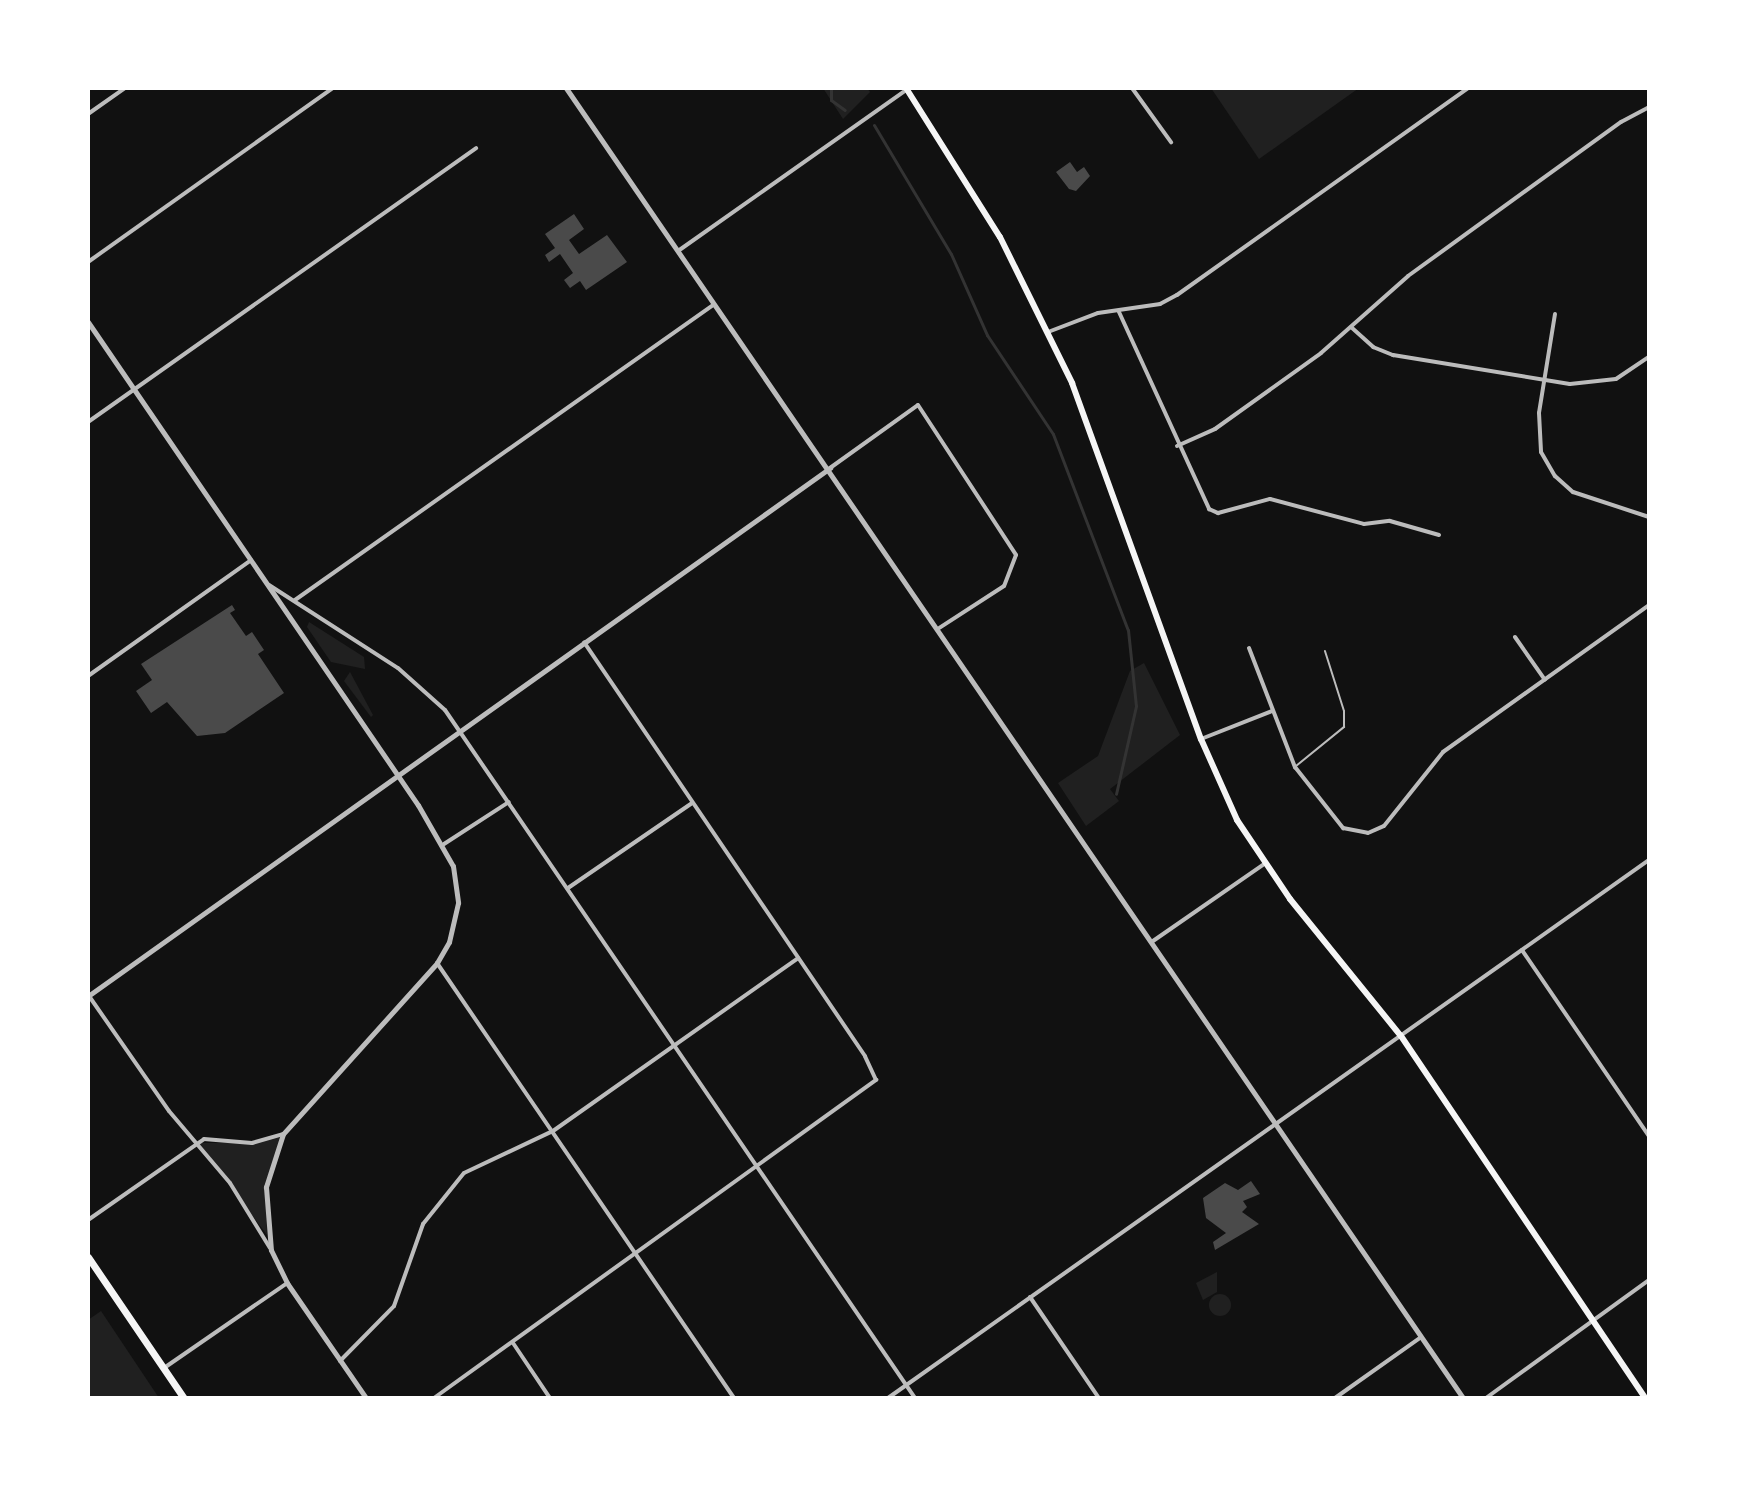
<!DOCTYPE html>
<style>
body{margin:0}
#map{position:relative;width:1737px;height:1486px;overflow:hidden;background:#111;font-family:"Archivo Narrow",sans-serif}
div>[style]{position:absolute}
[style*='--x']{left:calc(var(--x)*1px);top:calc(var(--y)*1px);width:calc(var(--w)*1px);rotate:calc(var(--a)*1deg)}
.green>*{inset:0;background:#202020}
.round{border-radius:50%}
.stream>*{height:3px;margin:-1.5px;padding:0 1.5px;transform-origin:1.5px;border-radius:1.5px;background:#333}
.building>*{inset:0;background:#4a4a4a}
.service>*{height:2px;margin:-1px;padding:0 1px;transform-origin:1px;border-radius:1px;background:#bcbcbc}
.minor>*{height:4px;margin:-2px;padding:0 2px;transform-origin:2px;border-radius:2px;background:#bcbcbc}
.tertiary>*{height:5px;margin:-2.5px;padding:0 2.5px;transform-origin:2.5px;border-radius:2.5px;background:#bcbcbc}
.secondary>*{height:6px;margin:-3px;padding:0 3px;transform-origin:3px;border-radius:3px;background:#f5f5f5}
.primary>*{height:7px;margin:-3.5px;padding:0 3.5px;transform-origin:3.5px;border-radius:3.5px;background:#f5f5f5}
span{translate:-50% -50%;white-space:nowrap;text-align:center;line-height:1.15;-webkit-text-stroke:8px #fff;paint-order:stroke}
.frame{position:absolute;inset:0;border:90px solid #fff;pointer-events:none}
</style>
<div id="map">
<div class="green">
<div style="clip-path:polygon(823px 88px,867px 88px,870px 92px,843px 119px)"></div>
<div style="clip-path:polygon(1211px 88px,1359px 88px,1259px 159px)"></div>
<div style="clip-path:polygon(309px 622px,364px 657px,365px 669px,331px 662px,307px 627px)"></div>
<div style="clip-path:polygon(1144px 663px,1180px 735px,1110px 789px,1119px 801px,1086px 826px,1058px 783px,1098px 756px,1130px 671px)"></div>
<div style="clip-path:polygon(350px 672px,373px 715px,371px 717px,344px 681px)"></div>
<div style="clip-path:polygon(283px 1134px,266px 1187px,267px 1235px,198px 1143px,252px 1143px)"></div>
<div style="clip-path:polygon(1217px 1272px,1217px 1292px,1203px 1300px,1196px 1283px)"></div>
<div class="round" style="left:1209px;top:1294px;width:22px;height:22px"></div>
<div style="clip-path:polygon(101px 1311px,159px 1398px,88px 1398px,88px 1320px)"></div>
</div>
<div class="stream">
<div style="--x:831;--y:88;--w:12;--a:90"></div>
<div style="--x:831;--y:100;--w:17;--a:36"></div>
<div style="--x:874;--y:125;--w:150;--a:59.2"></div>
<div style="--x:951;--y:254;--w:89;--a:66"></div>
<div style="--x:987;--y:335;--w:119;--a:56.3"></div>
<div style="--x:1053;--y:434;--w:210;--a:69.1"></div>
<div style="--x:1128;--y:630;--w:76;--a:84"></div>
<div style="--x:1136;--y:706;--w:90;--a:102.8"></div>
</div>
<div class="building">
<div style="clip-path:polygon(1070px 162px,1077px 172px,1084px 167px,1090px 176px,1076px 191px,1069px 189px,1056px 172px)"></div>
<div style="clip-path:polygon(574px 214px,584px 229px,569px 240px,579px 254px,607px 235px,627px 262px,586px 290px,580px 281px,570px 288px,564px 280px,573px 273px,560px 254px,549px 262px,545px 255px,555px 248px,545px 234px)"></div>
<div style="clip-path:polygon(232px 605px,235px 610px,230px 613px,246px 636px,252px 632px,264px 650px,258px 654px,284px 693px,225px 733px,197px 736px,167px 702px,151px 713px,136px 691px,152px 680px,141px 664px)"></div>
<div style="clip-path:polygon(1251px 1181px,1260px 1194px,1243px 1201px,1247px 1207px,1242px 1212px,1259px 1224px,1215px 1250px,1213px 1242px,1226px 1233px,1206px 1218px,1203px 1198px,1225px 1183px,1238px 1190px)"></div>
</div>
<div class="service">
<div style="--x:1296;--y:766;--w:62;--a:-39.1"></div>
<div style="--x:1344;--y:727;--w:16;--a:-90"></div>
<div style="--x:1344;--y:711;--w:63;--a:-107.6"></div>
</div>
<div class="minor">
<div style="--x:1132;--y:88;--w:67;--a:54.2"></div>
<div style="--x:88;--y:114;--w:45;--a:-35.1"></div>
<div style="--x:678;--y:251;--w:279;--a:-35.2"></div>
<div style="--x:88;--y:262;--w:301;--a:-35.4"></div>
<div style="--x:1119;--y:312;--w:217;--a:65.4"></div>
<div style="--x:1209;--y:509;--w:10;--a:24"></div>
<div style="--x:1218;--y:513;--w:54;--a:-15.1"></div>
<div style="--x:1270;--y:499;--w:97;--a:14.9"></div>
<div style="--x:1364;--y:524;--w:26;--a:-7"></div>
<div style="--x:1390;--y:521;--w:51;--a:15.9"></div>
<div style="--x:1555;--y:314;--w:100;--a:99.2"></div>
<div style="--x:1539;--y:413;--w:39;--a:87"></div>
<div style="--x:1541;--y:452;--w:28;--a:60"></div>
<div style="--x:1555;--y:476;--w:24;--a:42"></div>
<div style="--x:1573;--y:492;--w:80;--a:18.2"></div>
<div style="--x:1351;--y:327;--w:30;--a:42"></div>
<div style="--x:1373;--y:347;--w:22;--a:22"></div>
<div style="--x:1393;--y:355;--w:179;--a:9.3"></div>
<div style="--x:1570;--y:384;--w:46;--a:-6.2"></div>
<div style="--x:1616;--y:379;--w:40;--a:-34"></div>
<div style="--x:1048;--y:332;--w:53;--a:-20.8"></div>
<div style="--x:1098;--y:313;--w:63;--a:-8.3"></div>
<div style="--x:1160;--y:304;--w:19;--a:-28"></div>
<div style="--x:1177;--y:295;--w:357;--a:-35.4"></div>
<div style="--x:88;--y:422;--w:475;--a:-35.2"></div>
<div style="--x:1177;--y:446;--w:42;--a:-24.1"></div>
<div style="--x:1215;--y:429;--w:130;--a:-35.6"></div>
<div style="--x:1321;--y:353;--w:116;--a:-41.5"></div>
<div style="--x:1408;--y:276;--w:263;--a:-35.9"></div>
<div style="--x:1621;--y:122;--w:32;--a:-28"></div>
<div style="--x:830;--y:468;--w:108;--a:-35.6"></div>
<div style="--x:918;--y:405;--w:179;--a:56.8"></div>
<div style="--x:1016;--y:555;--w:33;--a:111"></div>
<div style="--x:1004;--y:586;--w:77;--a:147.1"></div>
<div style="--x:269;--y:585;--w:153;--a:32.8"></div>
<div style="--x:398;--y:668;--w:63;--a:41.8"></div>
<div style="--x:445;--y:710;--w:833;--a:55.66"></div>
<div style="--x:295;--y:600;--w:512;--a:-35.21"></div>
<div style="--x:1515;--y:637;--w:52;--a:55.1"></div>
<div style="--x:1249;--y:648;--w:128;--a:68.9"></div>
<div style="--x:1295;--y:767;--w:78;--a:51.8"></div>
<div style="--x:1343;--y:828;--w:25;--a:11"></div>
<div style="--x:1368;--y:833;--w:17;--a:-24"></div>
<div style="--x:1384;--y:826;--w:95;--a:-51.4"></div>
<div style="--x:1443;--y:752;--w:253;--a:-35.5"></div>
<div style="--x:88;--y:676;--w:200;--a:-35.4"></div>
<div style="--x:1201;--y:739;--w:76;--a:-21.5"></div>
<div style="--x:444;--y:844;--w:77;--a:-32.9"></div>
<div style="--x:568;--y:888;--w:150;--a:-34.4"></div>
<div style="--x:1153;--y:941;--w:135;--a:-34.7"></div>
<div style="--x:1522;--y:950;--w:225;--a:55.7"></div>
<div style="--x:437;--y:963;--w:527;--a:55.68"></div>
<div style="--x:89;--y:996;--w:140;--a:55.2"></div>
<div style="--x:169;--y:1111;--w:94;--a:49.7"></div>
<div style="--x:230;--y:1183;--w:76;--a:58.4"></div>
<div style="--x:88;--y:1220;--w:141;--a:-34.9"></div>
<div style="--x:204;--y:1139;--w:48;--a:4.8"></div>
<div style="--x:252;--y:1143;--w:32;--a:-16"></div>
<div style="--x:1030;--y:1297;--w:122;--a:55.7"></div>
<div style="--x:513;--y:1343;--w:66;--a:56.1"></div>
<div style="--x:340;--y:1361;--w:77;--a:-45.5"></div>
<div style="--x:394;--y:1306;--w:87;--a:-70.5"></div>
<div style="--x:423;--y:1224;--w:65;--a:-51.2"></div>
<div style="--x:464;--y:1173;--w:98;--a:-25.3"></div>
<div style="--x:553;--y:1131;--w:300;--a:-35.2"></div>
<div style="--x:164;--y:1368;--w:150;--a:-34.6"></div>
<div style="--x:434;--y:1398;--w:545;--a:-35.73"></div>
<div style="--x:876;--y:1080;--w:26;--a:-115"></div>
<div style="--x:865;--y:1056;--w:500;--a:-124.17"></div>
<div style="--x:888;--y:1398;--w:932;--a:-35.26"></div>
<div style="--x:1335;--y:1398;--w:105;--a:-35.3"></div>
<div style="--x:1486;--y:1398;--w:201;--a:-35.9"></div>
</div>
<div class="tertiary">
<div style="--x:566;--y:88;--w:1588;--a:55.6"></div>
<div style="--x:88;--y:322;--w:585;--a:55.66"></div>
<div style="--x:418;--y:805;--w:70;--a:60.2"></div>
<div style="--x:453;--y:866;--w:37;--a:82"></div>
<div style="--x:458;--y:903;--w:40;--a:103"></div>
<div style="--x:449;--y:942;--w:24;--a:120"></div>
<div style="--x:437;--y:963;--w:230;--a:132"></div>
<div style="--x:283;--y:1134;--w:56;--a:107.8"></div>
<div style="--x:266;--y:1187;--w:63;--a:85.5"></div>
<div style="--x:271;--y:1250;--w:37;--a:64"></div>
<div style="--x:287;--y:1283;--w:140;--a:55.5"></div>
<div style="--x:88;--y:996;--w:911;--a:-35.44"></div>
</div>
<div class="secondary">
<div style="--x:906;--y:88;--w:176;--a:57.8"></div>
<div style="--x:1000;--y:237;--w:163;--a:63.7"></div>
<div style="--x:1072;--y:383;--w:379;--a:70.1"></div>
<div style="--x:1201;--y:739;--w:89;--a:66"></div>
<div style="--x:1237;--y:820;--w:95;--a:56.1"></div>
<div style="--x:1290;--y:899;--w:176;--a:51"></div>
<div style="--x:1401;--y:1036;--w:437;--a:56"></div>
</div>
<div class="primary">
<div style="--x:88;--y:1257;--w:171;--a:55.8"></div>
</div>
<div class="frame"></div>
</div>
